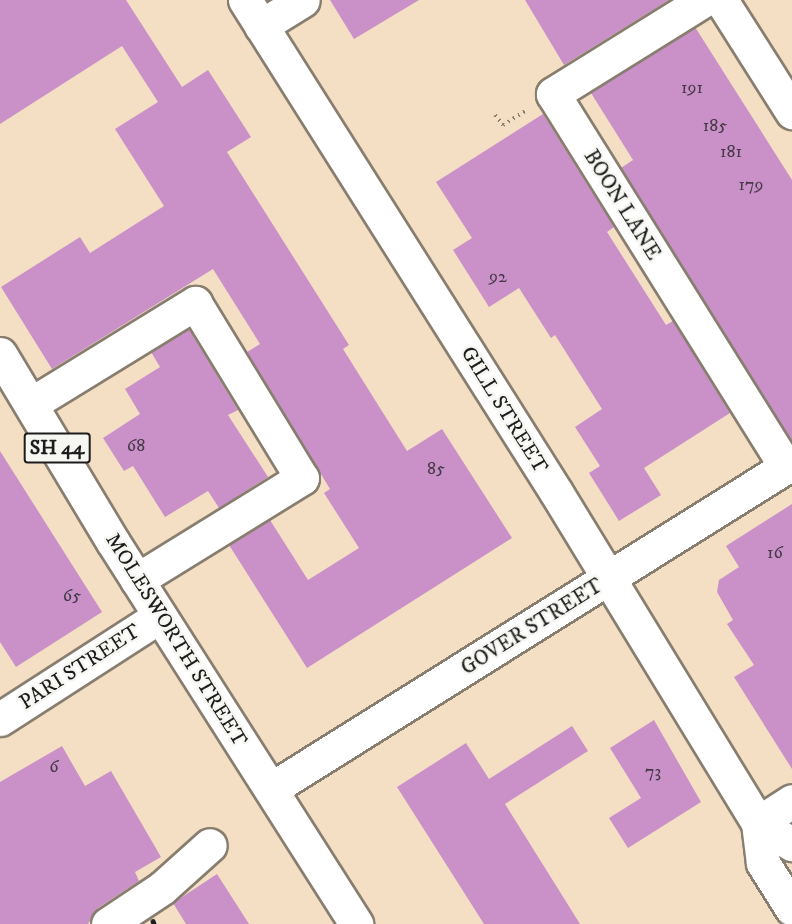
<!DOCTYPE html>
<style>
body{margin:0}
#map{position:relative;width:792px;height:924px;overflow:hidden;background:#f4dfc4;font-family:"IM FELL DW Pica",serif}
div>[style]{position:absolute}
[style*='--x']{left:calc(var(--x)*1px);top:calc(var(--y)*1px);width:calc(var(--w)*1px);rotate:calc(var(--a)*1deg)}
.building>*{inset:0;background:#c991c8}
.path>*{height:4px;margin-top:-2px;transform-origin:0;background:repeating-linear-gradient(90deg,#887e70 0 1.5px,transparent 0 6px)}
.roads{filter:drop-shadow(2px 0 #887e70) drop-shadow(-2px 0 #887e70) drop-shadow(0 2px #887e70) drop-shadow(0 -2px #887e70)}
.minor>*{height:33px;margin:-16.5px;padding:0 16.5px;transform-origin:16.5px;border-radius:16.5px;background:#fff}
.highway>*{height:33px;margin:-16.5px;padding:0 16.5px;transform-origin:16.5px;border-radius:16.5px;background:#fff}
.rail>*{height:4.5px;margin:-2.25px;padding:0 2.25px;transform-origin:2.25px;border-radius:2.25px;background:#1c1c1c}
span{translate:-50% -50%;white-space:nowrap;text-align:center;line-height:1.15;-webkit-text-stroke:5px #f6f6f2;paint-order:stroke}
.number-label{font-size:18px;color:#473947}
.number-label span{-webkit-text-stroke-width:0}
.shield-label span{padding:2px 4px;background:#f6f6f2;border:2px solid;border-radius:4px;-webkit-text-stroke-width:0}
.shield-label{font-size:20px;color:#1c1c1c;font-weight:700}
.street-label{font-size:21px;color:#1c1c1c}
</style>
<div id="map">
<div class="building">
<div style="clip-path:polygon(0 0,126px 0,182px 87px,208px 70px,251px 137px,227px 152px,349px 345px,343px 349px,407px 451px,442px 429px,512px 538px,307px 668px,229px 545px,270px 520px,308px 580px,359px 548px,324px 493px,330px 489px,247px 352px,260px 344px,213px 269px,52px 369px,1px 287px,80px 237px,90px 253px,164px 206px,115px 129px,158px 102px,122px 46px,0 124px)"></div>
<div style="clip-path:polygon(330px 0,419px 0,354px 39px)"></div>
<div style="clip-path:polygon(525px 0,669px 0,564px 65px)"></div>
<div style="clip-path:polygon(695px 27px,792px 180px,792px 441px,621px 168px,633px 160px,591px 93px)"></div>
<div style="clip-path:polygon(543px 114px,614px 227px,607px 232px,666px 325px,673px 321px,730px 413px,644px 468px,661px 495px,619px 521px,589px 473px,600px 466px,575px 427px,602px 409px,555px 335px,551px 338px,519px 288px,489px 307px,453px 250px,472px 238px,436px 182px)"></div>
<div style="clip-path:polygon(189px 329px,238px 410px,228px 415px,268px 477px,219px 508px,208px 491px,165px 517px,133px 466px,124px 471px,103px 438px,140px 414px,125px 389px,160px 367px,151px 352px)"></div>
<div style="clip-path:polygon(0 451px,102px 612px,16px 667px,0 642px)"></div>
<div style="clip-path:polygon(792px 504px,792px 769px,734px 677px,754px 665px,727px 624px,733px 620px,717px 592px,719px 580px,739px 567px,726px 546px)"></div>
<div style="clip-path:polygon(654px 720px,701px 802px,628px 848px,609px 818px,641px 798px,610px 748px)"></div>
<div style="clip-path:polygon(572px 726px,588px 751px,505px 804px,580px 924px,484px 924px,397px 787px,466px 743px,489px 779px)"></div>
<div style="clip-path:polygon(62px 746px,85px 786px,111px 771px,161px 857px,135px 872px,139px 881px,98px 908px,88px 924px,0 924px,0 782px)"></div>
<div style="clip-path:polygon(217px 874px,249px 924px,186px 924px,173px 903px)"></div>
</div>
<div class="path">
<div style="--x:495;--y:115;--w:13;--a:51"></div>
<div style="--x:503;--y:125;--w:28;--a:-32"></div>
</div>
<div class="roads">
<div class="minor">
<div style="--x:245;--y:0;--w:582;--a:57.7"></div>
<div style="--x:556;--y:492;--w:388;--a:58.6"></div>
<div style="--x:758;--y:823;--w:40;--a:82.9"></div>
<div style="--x:763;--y:863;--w:54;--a:57.8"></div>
<div style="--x:704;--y:0;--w:178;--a:148.1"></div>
<div style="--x:553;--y:94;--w:440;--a:58"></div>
<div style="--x:721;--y:0;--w:133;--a:57.6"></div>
<div style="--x:261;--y:26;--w:49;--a:-31.8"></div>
<div style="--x:31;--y:404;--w:193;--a:-31.6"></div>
<div style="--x:195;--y:303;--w:205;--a:58.6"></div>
<div style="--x:302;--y:478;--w:194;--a:148.3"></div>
<div style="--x:0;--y:719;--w:190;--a:-32.8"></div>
<div style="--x:271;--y:789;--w:615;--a:-32.04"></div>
<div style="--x:758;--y:823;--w:40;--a:32"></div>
<div style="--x:758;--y:823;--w:40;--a:-32.9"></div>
<div style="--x:108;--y:924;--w:65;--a:-33.7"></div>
<div style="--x:162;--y:888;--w:64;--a:-41.9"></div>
</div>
<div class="highway">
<div style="--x:0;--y:354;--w:219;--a:59"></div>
<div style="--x:113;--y:542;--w:453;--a:57.5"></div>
</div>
</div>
<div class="rail">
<div style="--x:153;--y:921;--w:3;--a:72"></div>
</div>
<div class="number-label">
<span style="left:692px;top:88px">191</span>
<span style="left:715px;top:126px">185</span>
<span style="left:731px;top:152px">181</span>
<span style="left:751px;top:185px">179</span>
<span style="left:498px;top:277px">92</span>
<span style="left:136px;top:446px">68</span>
<span style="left:436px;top:469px">85</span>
<span style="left:775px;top:553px">16</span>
<span style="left:72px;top:596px">65</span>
<span style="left:54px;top:767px">6</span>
<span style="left:653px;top:772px">73</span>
</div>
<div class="shield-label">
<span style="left:57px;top:448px">SH 44</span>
</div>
<div class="street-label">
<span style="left:622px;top:205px;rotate:58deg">BOON LANE</span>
<span style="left:504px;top:410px;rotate:58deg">GILL STREET</span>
<span style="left:532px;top:627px;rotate:-32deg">GOVER STREET</span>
<span style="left:176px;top:640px;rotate:58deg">MOLESWORTH STREET</span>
<span style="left:80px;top:667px;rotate:-33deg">PARI STREET</span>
</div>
</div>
